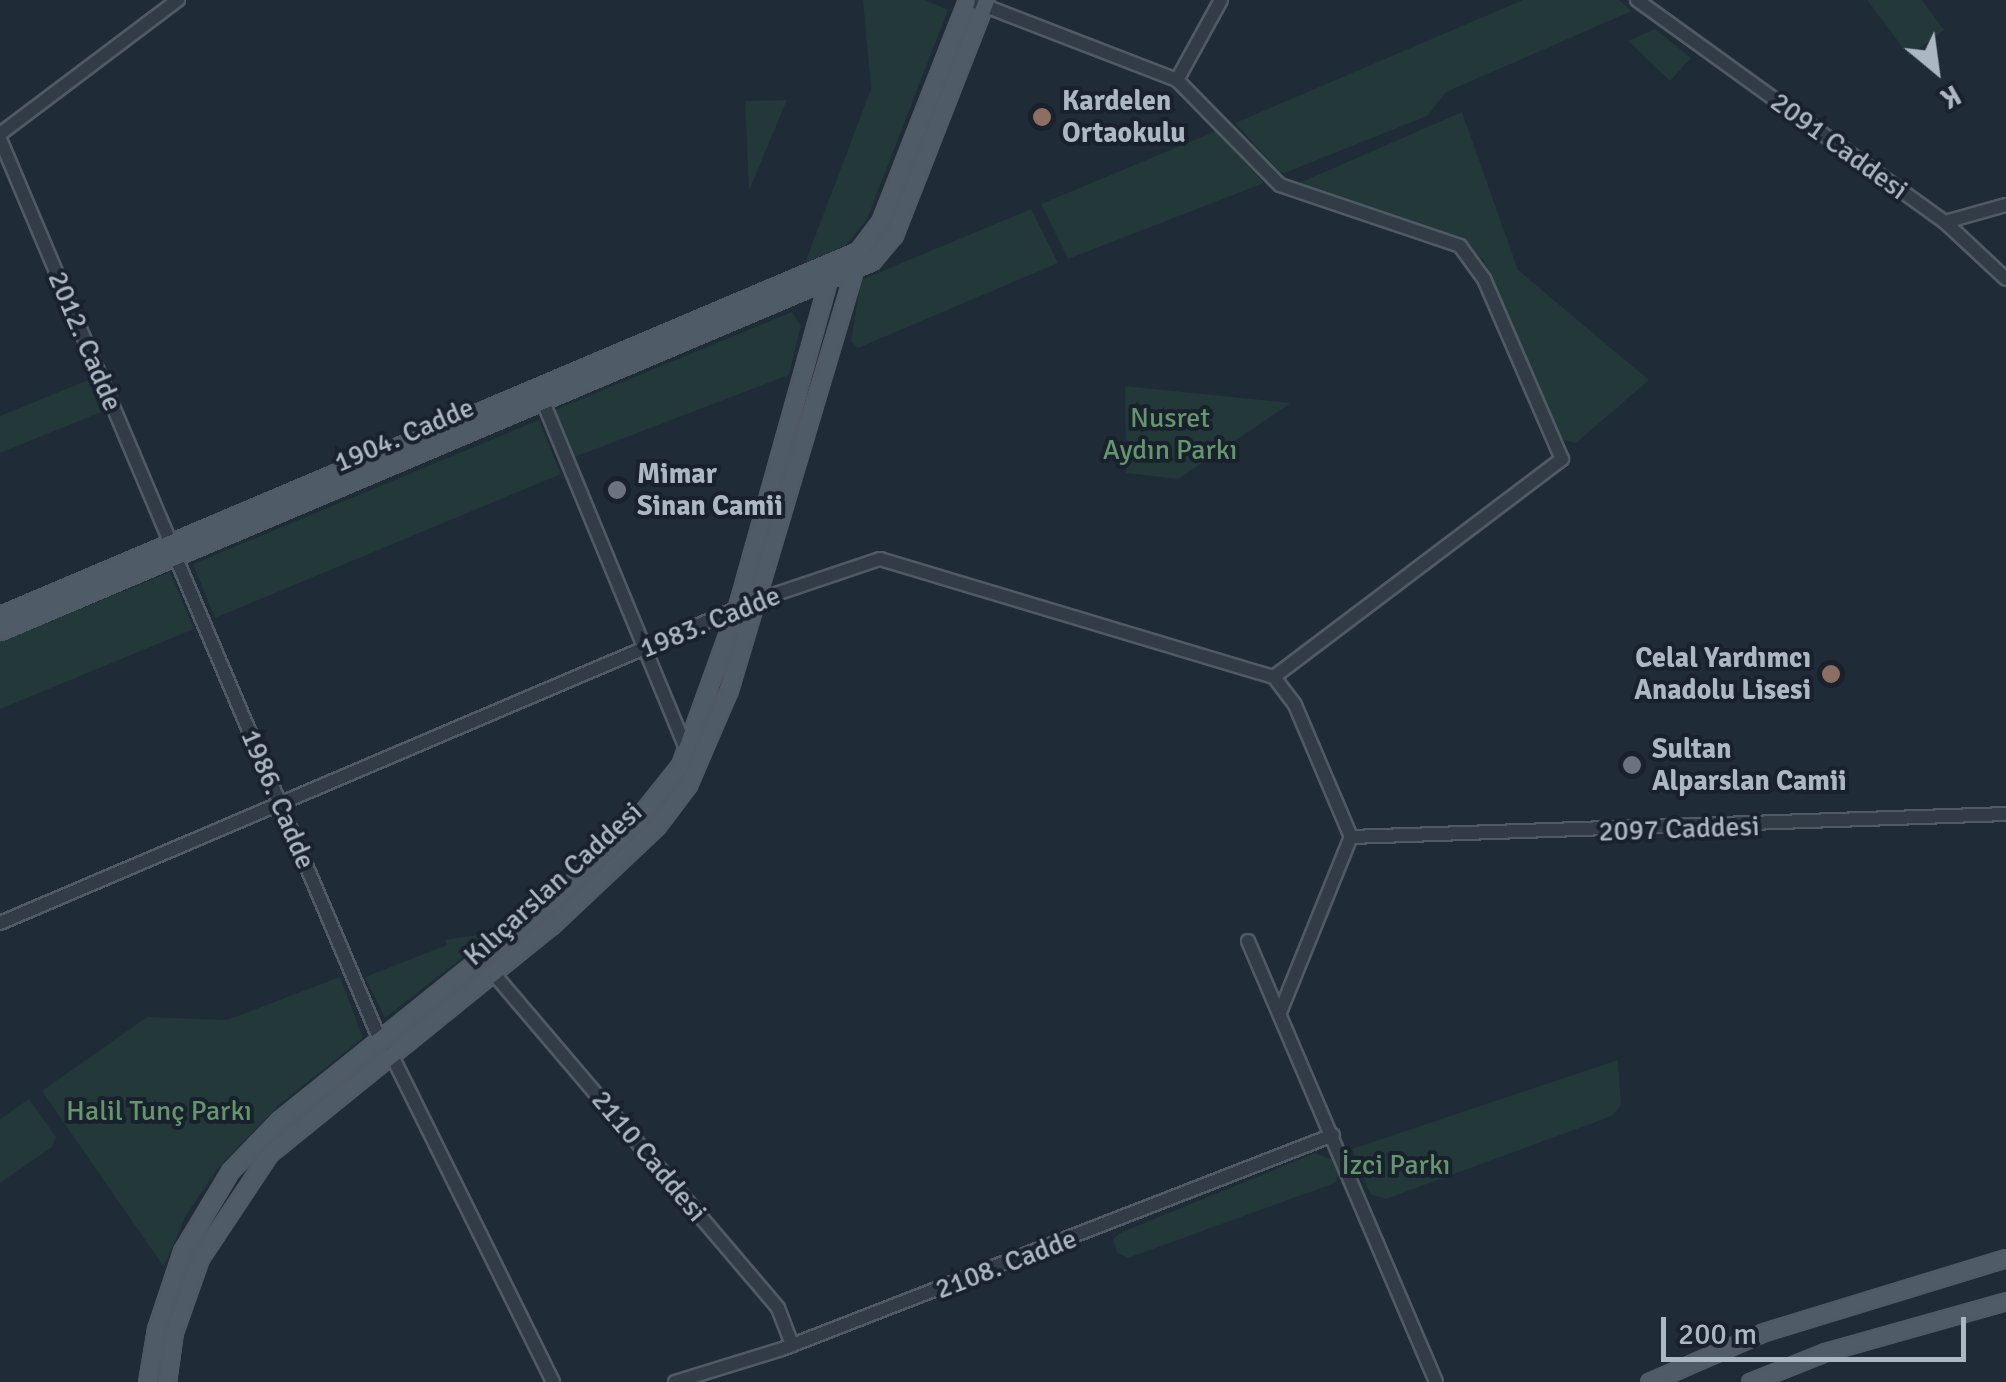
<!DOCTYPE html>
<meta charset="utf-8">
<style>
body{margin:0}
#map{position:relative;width:2006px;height:1382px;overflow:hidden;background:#1f2b37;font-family:Signika,sans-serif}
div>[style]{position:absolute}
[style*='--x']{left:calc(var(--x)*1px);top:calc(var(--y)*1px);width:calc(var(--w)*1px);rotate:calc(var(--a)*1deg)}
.green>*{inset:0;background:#223839}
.roads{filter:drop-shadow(2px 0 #505a65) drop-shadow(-2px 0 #505a65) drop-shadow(0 2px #505a65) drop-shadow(0 -2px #505a65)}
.minor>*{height:12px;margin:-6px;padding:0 6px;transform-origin:6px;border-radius:6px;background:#323c47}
.major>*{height:15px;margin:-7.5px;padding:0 7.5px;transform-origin:7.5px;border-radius:7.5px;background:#505b68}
.dots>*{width:28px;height:28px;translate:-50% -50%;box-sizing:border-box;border:5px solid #18212c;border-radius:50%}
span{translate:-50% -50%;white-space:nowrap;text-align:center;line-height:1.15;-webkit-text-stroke:8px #18212c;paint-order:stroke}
.poi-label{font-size:28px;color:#acb7c4;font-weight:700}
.left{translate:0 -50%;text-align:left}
.right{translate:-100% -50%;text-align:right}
.street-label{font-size:28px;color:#acb7c4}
.park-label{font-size:28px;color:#64956c}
.north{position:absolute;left:1886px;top:20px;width:100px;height:100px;-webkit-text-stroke:8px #18212c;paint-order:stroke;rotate:151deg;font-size:28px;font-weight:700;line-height:40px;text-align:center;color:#acb7c4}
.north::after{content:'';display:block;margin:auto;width:35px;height:45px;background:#acb7c4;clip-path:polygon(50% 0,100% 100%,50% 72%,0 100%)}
.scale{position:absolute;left:1661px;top:1317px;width:305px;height:45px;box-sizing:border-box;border:5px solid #acb7c4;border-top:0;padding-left:12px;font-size:30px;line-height:35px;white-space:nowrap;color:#acb7c4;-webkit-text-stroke:8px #18212c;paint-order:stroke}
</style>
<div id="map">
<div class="green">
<div style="clip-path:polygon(863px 0,925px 0,948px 10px,867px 219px,846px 245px,805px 263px,871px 89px)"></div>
<div style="clip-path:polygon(1523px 0,1619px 0,1632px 11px,1446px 92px,1427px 116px,1282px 174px,1235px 123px)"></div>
<div style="clip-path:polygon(1867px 0,1922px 0,1944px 30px,1909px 56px)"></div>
<div style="clip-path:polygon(1655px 29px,1691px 58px,1670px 81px,1628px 41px)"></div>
<div style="clip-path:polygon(787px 100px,749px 191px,745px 101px)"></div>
<div style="clip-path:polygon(1462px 112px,1518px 270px,1649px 380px,1576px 443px,1560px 439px,1484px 261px,1463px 240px,1297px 184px)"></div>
<div style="clip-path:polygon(1216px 131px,1264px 183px,1068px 259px,1041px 204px)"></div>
<div style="clip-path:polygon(1031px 209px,1058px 263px,858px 348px,851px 341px,861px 280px)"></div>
<div style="clip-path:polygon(792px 312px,801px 326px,789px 375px,572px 458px,552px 411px)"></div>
<div style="clip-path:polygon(88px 380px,101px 412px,0 453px,0 416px)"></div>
<div style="clip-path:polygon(1125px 386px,1291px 403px,1178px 479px,1126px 473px)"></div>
<div style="clip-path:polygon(539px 420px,561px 474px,215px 618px,193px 564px)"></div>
<div style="clip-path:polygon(170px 572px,194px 629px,0 709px,0 642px)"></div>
<div style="clip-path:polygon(495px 932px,385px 1018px,365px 977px,447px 945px,445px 940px)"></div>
<div style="clip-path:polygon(340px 977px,363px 1038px,281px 1103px,218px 1168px,186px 1215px,164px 1267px,42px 1091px,147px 1017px,227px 1020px)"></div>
<div style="clip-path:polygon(1618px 1060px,1621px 1105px,1612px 1116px,1386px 1199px,1370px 1194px,1352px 1149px)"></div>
<div style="clip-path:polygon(29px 1099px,56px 1137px,52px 1147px,0 1183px,0 1119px)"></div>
<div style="clip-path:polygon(1315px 1153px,1333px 1160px,1339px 1175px,1335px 1183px,1128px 1258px,1117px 1253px,1113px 1239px,1120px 1233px)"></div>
</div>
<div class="roads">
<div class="minor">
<div style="--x:1637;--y:0;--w:380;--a:35.8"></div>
<div style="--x:1945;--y:222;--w:83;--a:43.1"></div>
<div style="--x:975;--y:2;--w:217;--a:21.1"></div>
<div style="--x:1177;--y:80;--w:147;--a:45.6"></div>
<div style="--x:1280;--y:185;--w:190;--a:18.7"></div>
<div style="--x:1460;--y:246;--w:41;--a:54"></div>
<div style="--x:1484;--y:279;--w:196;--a:66.6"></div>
<div style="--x:1562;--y:459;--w:361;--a:142.9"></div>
<div style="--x:1177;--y:80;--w:91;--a:-61.2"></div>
<div style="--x:0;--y:134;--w:223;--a:-37"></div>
<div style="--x:0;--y:139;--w:439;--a:67.1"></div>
<div style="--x:1945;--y:222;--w:63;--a:-15.6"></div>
<div style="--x:544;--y:404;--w:375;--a:67.6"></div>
<div style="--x:176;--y:558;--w:523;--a:67.06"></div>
<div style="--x:1351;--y:837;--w:655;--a:-2.01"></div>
<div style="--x:0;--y:923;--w:821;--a:-23.1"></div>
<div style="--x:755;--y:601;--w:132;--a:-18.6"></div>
<div style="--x:880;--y:559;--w:411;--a:16.7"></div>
<div style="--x:1274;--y:677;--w:35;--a:53"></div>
<div style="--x:1295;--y:705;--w:143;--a:67"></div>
<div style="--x:1248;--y:941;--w:479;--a:66.9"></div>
<div style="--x:494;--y:974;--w:438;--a:49.6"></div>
<div style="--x:778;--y:1308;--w:40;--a:69"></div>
<div style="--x:1281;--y:1010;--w:187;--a:-68"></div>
<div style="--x:391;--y:1054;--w:366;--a:63.7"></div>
<div style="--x:675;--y:1382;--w:112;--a:-17.1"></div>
<div style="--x:782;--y:1349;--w:591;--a:-21.23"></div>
</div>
<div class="major">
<div style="--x:0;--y:615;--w:932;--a:-22.99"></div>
<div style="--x:858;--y:251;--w:36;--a:-53"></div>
<div style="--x:880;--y:222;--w:238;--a:-68.6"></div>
<div style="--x:0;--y:631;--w:947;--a:-22.99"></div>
<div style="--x:872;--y:261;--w:34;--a:-50"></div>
<div style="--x:894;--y:235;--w:252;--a:-68.6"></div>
<div style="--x:147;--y:1382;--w:54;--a:-80.4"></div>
<div style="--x:156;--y:1329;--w:82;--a:-71.6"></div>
<div style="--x:182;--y:1251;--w:93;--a:-59"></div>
<div style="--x:230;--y:1171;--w:71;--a:-46.1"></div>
<div style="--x:279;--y:1120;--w:359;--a:-38.8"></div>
<div style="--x:559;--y:895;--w:103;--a:-43.8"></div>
<div style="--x:633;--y:824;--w:75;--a:-51.5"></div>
<div style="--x:680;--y:765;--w:165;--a:-70.1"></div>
<div style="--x:736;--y:610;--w:337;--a:-74.4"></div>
<div style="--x:167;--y:1382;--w:50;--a:-82"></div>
<div style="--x:174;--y:1332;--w:78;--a:-70.6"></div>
<div style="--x:200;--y:1258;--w:125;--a:-56.4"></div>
<div style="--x:269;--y:1154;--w:364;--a:-39"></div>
<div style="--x:552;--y:925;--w:144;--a:-43.3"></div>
<div style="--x:657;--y:826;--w:51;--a:-52.9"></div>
<div style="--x:688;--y:785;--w:103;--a:-66.7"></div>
<div style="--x:729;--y:690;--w:436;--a:-73.4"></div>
<div style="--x:1649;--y:1382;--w:125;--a:-23.5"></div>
<div style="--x:1764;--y:1332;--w:253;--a:-17"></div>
<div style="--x:1750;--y:1382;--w:81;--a:-21.8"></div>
<div style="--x:1825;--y:1352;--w:188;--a:-15.7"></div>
</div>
</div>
<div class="dots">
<div style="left:1042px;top:117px;background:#8d6e63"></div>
<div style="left:617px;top:490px;background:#6b7280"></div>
<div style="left:1831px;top:674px;background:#8d6e63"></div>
<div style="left:1632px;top:765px;background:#6b7280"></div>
</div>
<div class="poi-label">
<span class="left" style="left:1062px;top:117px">Kardelen<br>Ortaokulu</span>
<span class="left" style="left:637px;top:490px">Mimar<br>Sinan Camii</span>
<span class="right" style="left:1811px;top:674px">Celal Yardımcı<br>Anadolu Lisesi</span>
<span class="left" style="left:1652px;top:765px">Sultan<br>Alparslan Camii</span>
</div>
<div class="street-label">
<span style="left:1839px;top:146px;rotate:36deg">2091 Caddesi</span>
<span style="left:85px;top:341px;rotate:67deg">2012. Cadde</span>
<span style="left:404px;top:435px;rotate:-23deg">1904. Cadde</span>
<span style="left:710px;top:622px;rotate:-22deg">1983. Cadde</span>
<span style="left:278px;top:799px;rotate:67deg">1986. Cadde</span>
<span style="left:1679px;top:829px;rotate:-2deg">2097 Caddesi</span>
<span style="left:553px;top:884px;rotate:-42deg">Kılıçarslan Caddesi</span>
<span style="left:649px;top:1156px;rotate:50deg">2110 Caddesi</span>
<span style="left:1006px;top:1264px;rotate:-21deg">2108. Cadde</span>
</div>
<div class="park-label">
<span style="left:1170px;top:434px">Nusret<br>Aydın Parkı</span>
<span style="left:159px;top:1111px">Halil Tunç Parkı</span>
<span style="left:1396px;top:1165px">İzci Parkı</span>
</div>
<div class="north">K</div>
<div class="scale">200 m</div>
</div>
